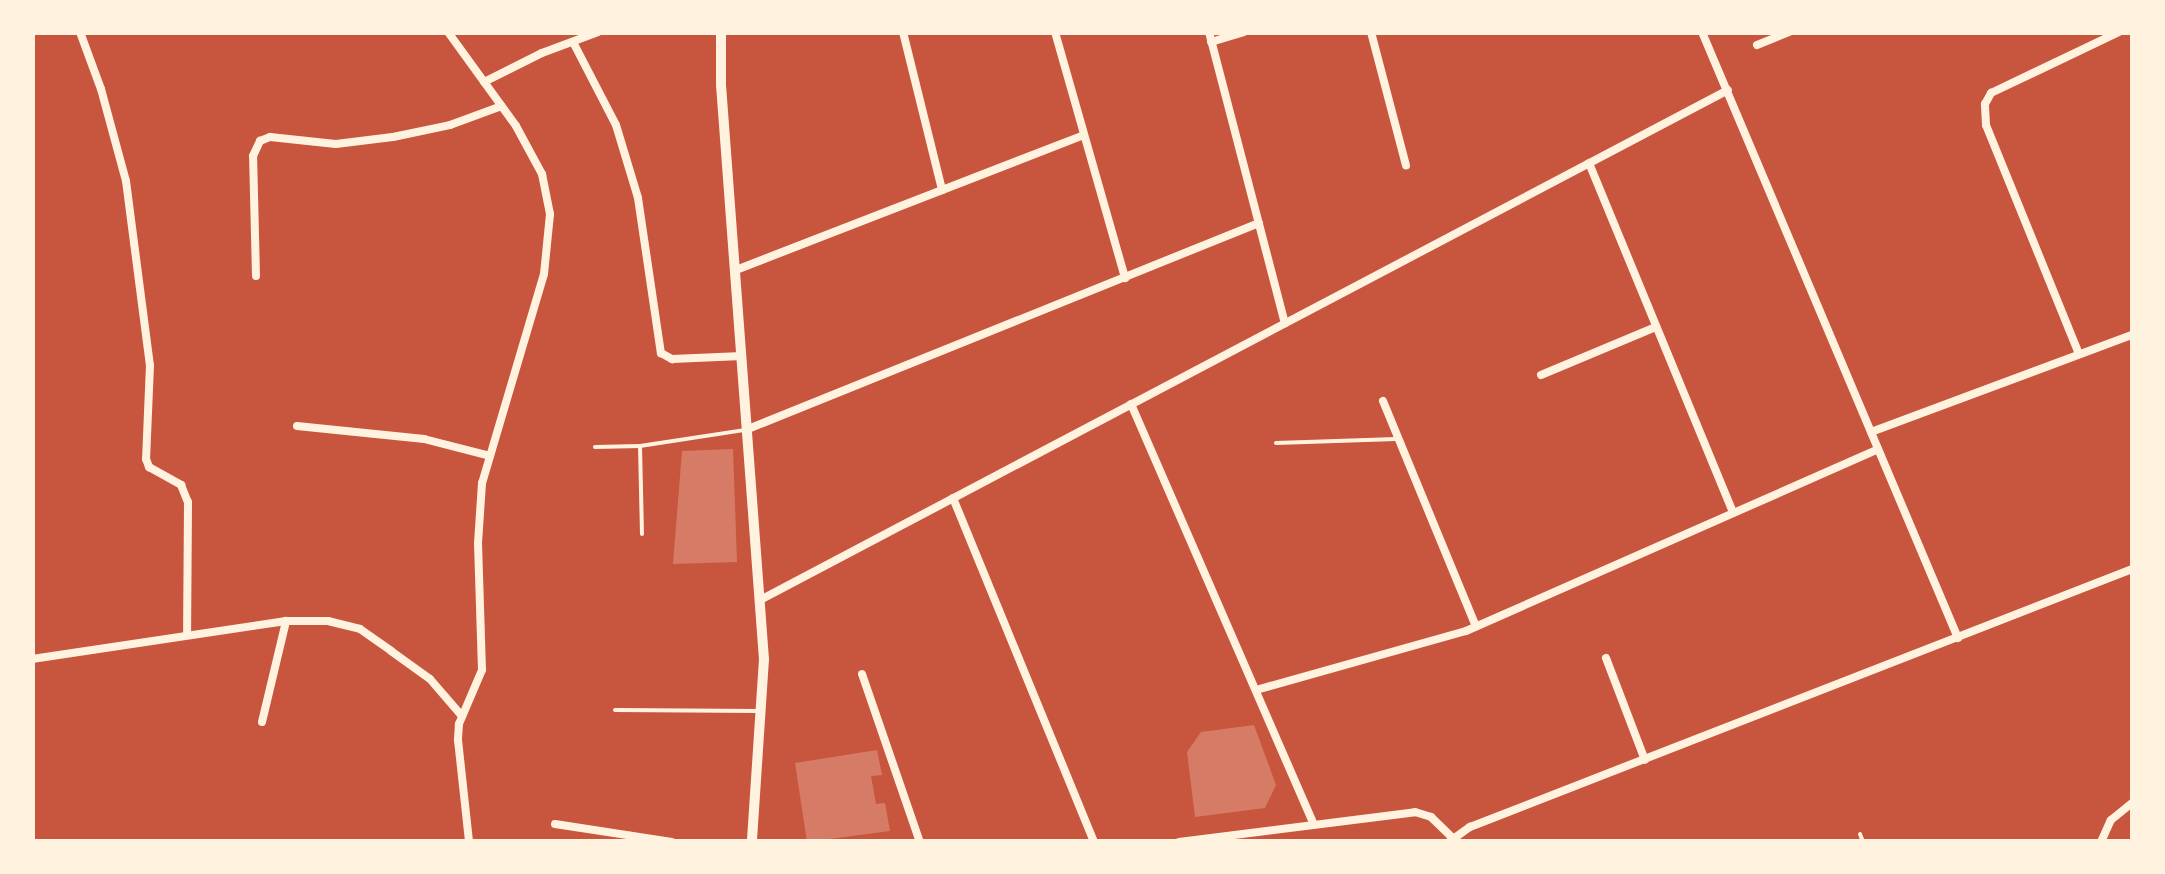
<!DOCTYPE html>
<style>
body{margin:0}
#map{position:relative;width:2165px;height:874px;overflow:hidden;background:#c8553d;font-family:"IBM Plex Sans",sans-serif}
div>[style]{position:absolute}
[style*='--x']{left:calc(var(--x)*1px);top:calc(var(--y)*1px);width:calc(var(--w)*1px);rotate:calc(var(--a)*1deg)}
.building>*{inset:0;background:#d67c66}
.service>*{height:4px;margin:-2px;padding:0 2px;transform-origin:2px;border-radius:2px;background:#fff3e0}
.minor>*{height:8px;margin:-4px;padding:0 4px;transform-origin:4px;border-radius:4px;background:#fff3e0}
.tertiary>*{height:10px;margin:-5px;padding:0 5px;transform-origin:5px;border-radius:5px;background:#fff3e0}
span{translate:-50% -50%;white-space:nowrap;text-align:center;line-height:1.15;-webkit-text-stroke:10px #fff3e0;paint-order:stroke}
.frame{position:absolute;inset:0;border:35px solid #fff3e0;pointer-events:none}
</style>
<div id="map">
<div class="building">
<div style="clip-path:polygon(733px 449px,737px 562px,673px 564px,682px 451px)"></div>
<div style="clip-path:polygon(1254px 725px,1276px 785px,1265px 808px,1195px 817px,1187px 752px,1201px 732px)"></div>
<div style="clip-path:polygon(877px 750px,882px 775px,871px 776px,876px 804px,885px 803px,890px 831px,807px 842px,795px 763px)"></div>
</div>
<div class="service">
<div style="--x:1276;--y:443;--w:120;--a:-1.9"></div>
<div style="--x:640;--y:446;--w:88;--a:88.7"></div>
<div style="--x:595;--y:447;--w:45;--a:-1.3"></div>
<div style="--x:640;--y:446;--w:105;--a:-8.7"></div>
<div style="--x:615;--y:710;--w:145;--a:0.4"></div>
<div style="--x:1860;--y:834;--w:9;--a:69"></div>
</div>
<div class="minor">
<div style="--x:80;--y:32;--w:61;--a:69.8"></div>
<div style="--x:101;--y:89;--w:95;--a:74.8"></div>
<div style="--x:126;--y:181;--w:186;--a:82.6"></div>
<div style="--x:150;--y:365;--w:94;--a:92.4"></div>
<div style="--x:146;--y:459;--w:9;--a:69"></div>
<div style="--x:149;--y:467;--w:37;--a:29"></div>
<div style="--x:181;--y:485;--w:18;--a:68"></div>
<div style="--x:188;--y:502;--w:133;--a:90.4"></div>
<div style="--x:448;--y:32;--w:116;--a:54.1"></div>
<div style="--x:516;--y:126;--w:55;--a:61.6"></div>
<div style="--x:542;--y:174;--w:41;--a:78.7"></div>
<div style="--x:550;--y:214;--w:60;--a:95.7"></div>
<div style="--x:544;--y:274;--w:218;--a:106.5"></div>
<div style="--x:482;--y:483;--w:60;--a:93.8"></div>
<div style="--x:478;--y:543;--w:127;--a:88.2"></div>
<div style="--x:482;--y:670;--w:59;--a:113.1"></div>
<div style="--x:459;--y:724;--w:16;--a:94"></div>
<div style="--x:458;--y:740;--w:103;--a:83.8"></div>
<div style="--x:903;--y:32;--w:163;--a:76.1"></div>
<div style="--x:1055;--y:32;--w:256;--a:74.1"></div>
<div style="--x:1209;--y:32;--w:301;--a:75.4"></div>
<div style="--x:1371;--y:32;--w:138;--a:75.3"></div>
<div style="--x:1702;--y:32;--w:658;--a:67.1"></div>
<div style="--x:573;--y:42;--w:93;--a:62.6"></div>
<div style="--x:616;--y:125;--w:76;--a:73.2"></div>
<div style="--x:638;--y:198;--w:157;--a:81.6"></div>
<div style="--x:661;--y:353;--w:13;--a:29"></div>
<div style="--x:672;--y:359;--w:70;--a:-2.5"></div>
<div style="--x:1211;--y:42;--w:34;--a:-17"></div>
<div style="--x:1757;--y:45;--w:35;--a:-22"></div>
<div style="--x:484;--y:82;--w:65;--a:-26.6"></div>
<div style="--x:542;--y:53;--w:60;--a:-20.6"></div>
<div style="--x:1589;--y:163;--w:378;--a:67.6"></div>
<div style="--x:736;--y:270;--w:373;--a:-21.2"></div>
<div style="--x:256;--y:276;--w:120;--a:-91.4"></div>
<div style="--x:253;--y:156;--w:17;--a:-65"></div>
<div style="--x:260;--y:141;--w:11;--a:-22"></div>
<div style="--x:270;--y:137;--w:66;--a:6.1"></div>
<div style="--x:336;--y:144;--w:57;--a:-7"></div>
<div style="--x:393;--y:137;--w:58;--a:-11.9"></div>
<div style="--x:450;--y:125;--w:55;--a:-20.1"></div>
<div style="--x:2079;--y:354;--w:247;--a:-112.1"></div>
<div style="--x:1986;--y:125;--w:21;--a:-93"></div>
<div style="--x:1985;--y:104;--w:13;--a:-61"></div>
<div style="--x:1991;--y:93;--w:142;--a:-25.5"></div>
<div style="--x:1541;--y:375;--w:125;--a:-22.7"></div>
<div style="--x:1383;--y:401;--w:244;--a:67.6"></div>
<div style="--x:1131;--y:404;--w:459;--a:66.5"></div>
<div style="--x:297;--y:426;--w:128;--a:5.8"></div>
<div style="--x:424;--y:439;--w:68;--a:14.4"></div>
<div style="--x:748;--y:429;--w:551;--a:-21.96"></div>
<div style="--x:1871;--y:432;--w:278;--a:-20.4"></div>
<div style="--x:953;--y:498;--w:372;--a:67.7"></div>
<div style="--x:760;--y:600;--w:1094;--a:-27.78"></div>
<div style="--x:1606;--y:658;--w:109;--a:69.1"></div>
<div style="--x:32;--y:659;--w:257;--a:-8.5"></div>
<div style="--x:286;--y:621;--w:42;--a:0"></div>
<div style="--x:328;--y:621;--w:33;--a:14"></div>
<div style="--x:360;--y:629;--w:38;--a:35"></div>
<div style="--x:391;--y:651;--w:48;--a:35.7"></div>
<div style="--x:430;--y:679;--w:49;--a:49.1"></div>
<div style="--x:862;--y:674;--w:178;--a:71"></div>
<div style="--x:1256;--y:690;--w:218;--a:-15.7"></div>
<div style="--x:1466;--y:631;--w:450;--a:-23.8"></div>
<div style="--x:262;--y:722;--w:104;--a:-76.6"></div>
<div style="--x:555;--y:824;--w:118;--a:8.7"></div>
<div style="--x:1179;--y:842;--w:238;--a:-7.2"></div>
<div style="--x:1415;--y:812;--w:17;--a:17"></div>
<div style="--x:1431;--y:817;--w:30;--a:44"></div>
<div style="--x:1449;--y:842;--w:26;--a:-36"></div>
<div style="--x:1470;--y:827;--w:710;--a:-21.29"></div>
<div style="--x:2101;--y:842;--w:24;--a:-66"></div>
<div style="--x:2111;--y:820;--w:27;--a:-39"></div>
</div>
<div class="tertiary">
<div style="--x:721;--y:32;--w:53;--a:90"></div>
<div style="--x:721;--y:85;--w:576;--a:85.72"></div>
<div style="--x:764;--y:659;--w:183;--a:93.8"></div>
</div>
<div class="frame"></div>
</div>
